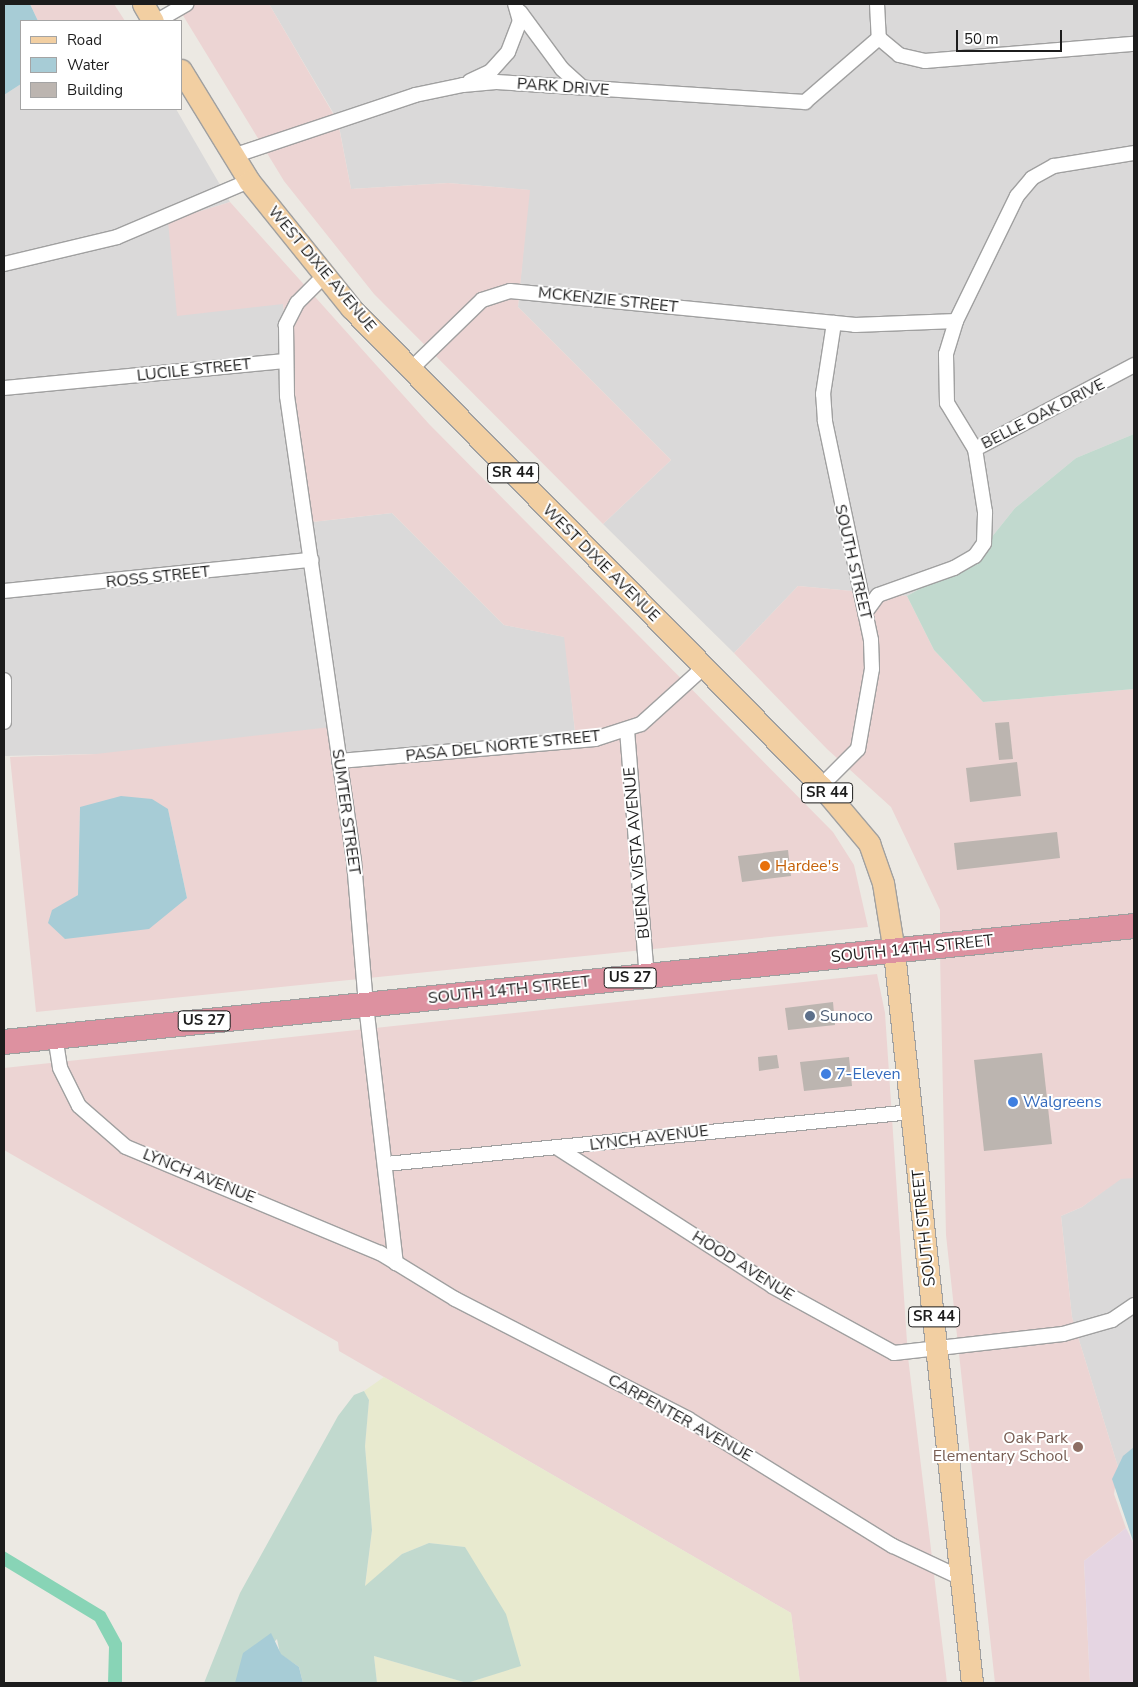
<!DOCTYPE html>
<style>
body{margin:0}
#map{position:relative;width:1138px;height:1687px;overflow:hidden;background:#ece9e3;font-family:"Nunito Sans",sans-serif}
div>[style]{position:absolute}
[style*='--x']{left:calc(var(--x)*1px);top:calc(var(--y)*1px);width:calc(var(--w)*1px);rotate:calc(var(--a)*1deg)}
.residential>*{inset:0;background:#dad9d9}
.commercial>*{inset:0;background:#ecd4d3}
.industrial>*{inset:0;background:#e5d5e2}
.farmland>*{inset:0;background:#e8eacf}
.wetland>*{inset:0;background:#c1d9ce}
.pitch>*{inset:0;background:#88d4b6}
.water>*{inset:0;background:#a7ccd6}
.building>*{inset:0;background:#bcb5b0}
.roads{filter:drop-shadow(1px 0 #a0a0a0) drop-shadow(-1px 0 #a0a0a0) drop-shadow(0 1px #a0a0a0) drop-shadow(0 -1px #a0a0a0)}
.street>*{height:14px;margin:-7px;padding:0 7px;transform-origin:7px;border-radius:7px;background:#fff}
.primary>*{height:21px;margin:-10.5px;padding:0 10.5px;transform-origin:10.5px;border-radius:10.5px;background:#f2cfa2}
.highway>*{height:24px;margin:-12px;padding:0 12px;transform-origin:12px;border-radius:12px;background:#dd91a0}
.dots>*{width:14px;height:14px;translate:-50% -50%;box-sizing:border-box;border:2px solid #fff;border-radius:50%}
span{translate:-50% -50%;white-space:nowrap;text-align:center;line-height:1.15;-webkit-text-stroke:4px #fff;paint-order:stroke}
.shield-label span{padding:1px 4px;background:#fff;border:1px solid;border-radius:4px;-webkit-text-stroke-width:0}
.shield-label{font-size:15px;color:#1c1c1c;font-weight:700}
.street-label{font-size:16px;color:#1c1c1c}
.food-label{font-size:16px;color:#c56008}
.left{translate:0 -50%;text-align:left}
.service-label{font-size:16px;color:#4e5e75}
.shop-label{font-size:16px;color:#366cbe}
.education-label{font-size:16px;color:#785e54}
.right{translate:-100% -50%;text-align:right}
.frame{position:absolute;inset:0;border:5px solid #1c1c1c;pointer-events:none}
.legend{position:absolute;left:20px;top:20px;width:162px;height:90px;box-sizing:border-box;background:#fff;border:1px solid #a4a4a4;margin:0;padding:6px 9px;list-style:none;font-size:15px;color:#1c1c1c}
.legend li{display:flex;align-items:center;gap:10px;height:25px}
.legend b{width:25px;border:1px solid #a4a4a4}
.scale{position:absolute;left:956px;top:30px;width:106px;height:22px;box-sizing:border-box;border:2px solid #1c1c1c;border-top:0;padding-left:6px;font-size:15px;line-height:18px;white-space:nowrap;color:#1c1c1c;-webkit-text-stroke:4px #fff;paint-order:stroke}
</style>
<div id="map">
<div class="residential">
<div style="clip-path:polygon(269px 4px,1134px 4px,1134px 434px,1076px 458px,1015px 508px,991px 538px,955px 569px,907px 596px,798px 586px,734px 653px,603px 524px,671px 460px,518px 307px,529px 190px,448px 183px,351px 189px,338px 121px)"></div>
<div style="clip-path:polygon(21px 84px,21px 109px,176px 109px,230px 202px,168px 221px,283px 304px,312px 522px,392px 513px,504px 625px,565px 637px,575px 732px,334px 762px,96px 754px,4px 756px,4px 95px)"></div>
<div style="clip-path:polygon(1121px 1178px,1134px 1178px,1134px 1447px,1118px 1467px,1072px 1317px,1061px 1216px,1082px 1207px)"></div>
</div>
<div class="commercial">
<div style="clip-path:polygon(30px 4px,114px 4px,125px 21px,38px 21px)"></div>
<div style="clip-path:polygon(176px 4px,269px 4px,338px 122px,351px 189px,448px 183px,530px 190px,518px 307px,671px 460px,603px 524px,374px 294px,284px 181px)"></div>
<div style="clip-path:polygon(evenodd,230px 202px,429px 424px,833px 832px,854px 865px,868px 927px,36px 1012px,10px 757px,96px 754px,331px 727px,335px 761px,575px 731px,564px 637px,504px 625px,392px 513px,312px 522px,283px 304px,177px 316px,168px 221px,230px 202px,80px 807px,168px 809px,187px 898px,67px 902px,78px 895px,80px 807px)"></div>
<div style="clip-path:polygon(798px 586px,907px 596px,934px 650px,983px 702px,1134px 689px,1134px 919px,940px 939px,940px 910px,891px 807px,827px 749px,734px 653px)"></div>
<div style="clip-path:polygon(1134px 934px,1134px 1178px,1121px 1179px,1082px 1207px,1061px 1216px,1072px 1317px,1118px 1467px,1114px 1494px,1126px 1528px,1084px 1561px,1090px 1683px,995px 1683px,946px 1235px,940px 954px)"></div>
<div style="clip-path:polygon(877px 974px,885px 1013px,908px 1357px,947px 1683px,800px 1683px,791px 1613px,339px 1351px,338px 1342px,4px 1150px,4px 1068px)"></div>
</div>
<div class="industrial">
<div style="clip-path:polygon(1126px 1528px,1134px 1544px,1134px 1683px,1090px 1683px,1084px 1561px)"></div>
</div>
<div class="farmland">
<div style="clip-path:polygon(384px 1377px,791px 1613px,800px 1683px,377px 1683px,374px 1656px,467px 1683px,521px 1665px,465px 1547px,429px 1543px,402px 1554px,365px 1587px,372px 1530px,365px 1446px,369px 1400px,364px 1391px)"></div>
</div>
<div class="wetland">
<div style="clip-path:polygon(1134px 434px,1134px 689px,983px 702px,934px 650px,907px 596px,955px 569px,991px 538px,1015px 508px,1076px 458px)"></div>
<div style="clip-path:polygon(364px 1391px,369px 1400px,365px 1446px,372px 1530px,365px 1586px,402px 1554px,429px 1543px,465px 1547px,506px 1614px,521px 1666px,467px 1683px,374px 1656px,377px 1683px,303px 1683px,299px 1667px,280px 1654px,277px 1639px,235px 1683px,204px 1683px,240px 1593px,338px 1416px,354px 1395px)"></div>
</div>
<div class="pitch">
<div style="clip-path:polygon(4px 1551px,105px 1612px,122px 1643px,122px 1683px,108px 1683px,109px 1647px,95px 1621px,4px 1566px)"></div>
</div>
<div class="water">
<div style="clip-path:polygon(4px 4px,30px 4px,38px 21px,21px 21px,21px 84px,4px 95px)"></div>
<div style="clip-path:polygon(121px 796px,152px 799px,168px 809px,187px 898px,149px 929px,65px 939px,48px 923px,52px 910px,78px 895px,80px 807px)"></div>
<div style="clip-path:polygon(1134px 1447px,1134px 1544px,1112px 1479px,1123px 1456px)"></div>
<div style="clip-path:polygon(271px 1633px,281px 1654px,299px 1667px,303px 1683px,235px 1683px,243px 1653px)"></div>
</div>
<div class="building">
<div style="clip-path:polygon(1009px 722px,1013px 759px,999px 760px,995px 723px)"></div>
<div style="clip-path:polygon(1017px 762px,1021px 796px,970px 802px,966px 768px)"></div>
<div style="clip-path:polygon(1057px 832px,1060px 858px,957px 870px,954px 843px)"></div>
<div style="clip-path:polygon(788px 850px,791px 876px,742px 882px,738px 856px)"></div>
<div style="clip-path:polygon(833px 1002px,835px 1025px,788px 1030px,785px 1008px)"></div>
<div style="clip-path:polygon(1042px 1053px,1052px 1144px,984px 1151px,974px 1060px)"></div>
<div style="clip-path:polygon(777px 1055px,779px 1068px,759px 1071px,758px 1057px)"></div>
<div style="clip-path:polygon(849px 1057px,852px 1086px,804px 1091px,800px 1062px)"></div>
</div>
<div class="roads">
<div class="street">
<div style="--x:877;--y:4;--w:34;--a:87"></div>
<div style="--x:520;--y:12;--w:71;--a:53.6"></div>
<div style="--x:562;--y:69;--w:28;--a:42"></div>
<div style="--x:157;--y:21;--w:34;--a:-30"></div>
<div style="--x:879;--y:38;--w:26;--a:40"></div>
<div style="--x:899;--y:55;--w:27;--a:13"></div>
<div style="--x:925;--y:61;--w:210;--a:-4.7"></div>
<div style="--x:470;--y:81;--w:23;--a:-25"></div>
<div style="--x:491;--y:71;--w:25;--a:-48"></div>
<div style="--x:508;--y:52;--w:33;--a:-69"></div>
<div style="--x:520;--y:21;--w:18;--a:-106"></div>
<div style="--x:233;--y:156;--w:192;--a:-18.5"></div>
<div style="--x:415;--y:95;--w:49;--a:-11.8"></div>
<div style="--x:463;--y:85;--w:33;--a:-5"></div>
<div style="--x:496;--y:82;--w:310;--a:3.7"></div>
<div style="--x:805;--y:102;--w:98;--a:-40.9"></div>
<div style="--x:4;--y:264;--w:116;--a:-13.4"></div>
<div style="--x:117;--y:237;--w:143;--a:-23"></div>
<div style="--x:324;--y:276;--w:38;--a:135"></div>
<div style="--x:297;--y:303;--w:25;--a:117"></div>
<div style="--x:286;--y:325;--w:71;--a:89.2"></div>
<div style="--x:287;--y:396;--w:471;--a:81.8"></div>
<div style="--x:354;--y:862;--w:144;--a:85.2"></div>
<div style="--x:366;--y:1005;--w:260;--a:83.4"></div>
<div style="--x:411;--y:369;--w:99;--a:-44.2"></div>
<div style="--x:482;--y:300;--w:29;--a:-18"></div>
<div style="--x:510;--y:291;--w:347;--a:5.6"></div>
<div style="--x:855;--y:325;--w:101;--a:-2.3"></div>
<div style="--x:4;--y:388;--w:283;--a:-5.5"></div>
<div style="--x:975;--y:449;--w:180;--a:-27.8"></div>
<div style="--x:4;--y:591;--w:309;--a:-5.8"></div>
<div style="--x:865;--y:613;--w:22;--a:-54"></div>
<div style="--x:878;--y:595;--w:81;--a:-19.6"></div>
<div style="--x:954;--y:568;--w:24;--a:-30"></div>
<div style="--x:975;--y:556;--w:16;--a:-55"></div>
<div style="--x:984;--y:543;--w:31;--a:-88"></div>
<div style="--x:985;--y:512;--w:64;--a:-99"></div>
<div style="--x:975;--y:449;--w:54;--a:-121.3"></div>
<div style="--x:947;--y:403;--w:49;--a:-91.2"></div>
<div style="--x:946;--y:354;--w:34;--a:-73"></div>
<div style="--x:956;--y:321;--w:139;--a:-64"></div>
<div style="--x:1017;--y:196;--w:23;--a:-50"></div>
<div style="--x:1032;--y:178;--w:25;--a:-29"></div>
<div style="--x:1054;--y:166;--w:81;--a:-9.2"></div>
<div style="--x:4;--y:680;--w:42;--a:90"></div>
<div style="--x:627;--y:730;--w:247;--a:85.4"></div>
<div style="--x:339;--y:761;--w:257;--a:-4.9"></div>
<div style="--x:595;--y:739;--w:48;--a:-18.1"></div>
<div style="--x:641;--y:724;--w:85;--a:-42.1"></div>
<div style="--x:821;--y:786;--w:52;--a:-45"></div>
<div style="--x:858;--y:749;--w:81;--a:-80.1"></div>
<div style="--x:872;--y:669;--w:29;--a:-92"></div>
<div style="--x:871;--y:640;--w:224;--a:-101.9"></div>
<div style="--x:825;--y:421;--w:27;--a:-94"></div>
<div style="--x:823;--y:394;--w:72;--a:-81.2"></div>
<div style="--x:55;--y:1036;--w:32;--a:81"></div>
<div style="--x:60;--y:1068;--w:42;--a:63.4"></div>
<div style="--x:79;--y:1106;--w:62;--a:41.1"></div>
<div style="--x:126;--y:1147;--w:275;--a:22.7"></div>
<div style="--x:380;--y:1253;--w:88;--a:31.5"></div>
<div style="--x:455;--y:1299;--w:262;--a:27.2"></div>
<div style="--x:688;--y:1419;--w:241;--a:31.8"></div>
<div style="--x:893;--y:1546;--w:75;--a:25.2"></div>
<div style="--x:559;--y:1149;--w:253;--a:32.7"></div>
<div style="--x:772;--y:1286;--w:139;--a:28.8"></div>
<div style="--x:894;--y:1353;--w:170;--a:-6.4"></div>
<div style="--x:1063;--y:1334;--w:51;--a:-15.9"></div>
<div style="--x:1112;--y:1320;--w:27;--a:-34"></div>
<div style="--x:386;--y:1164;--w:529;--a:-5.65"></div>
</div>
<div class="primary">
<div style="--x:143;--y:4;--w:20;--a:60"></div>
<div style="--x:181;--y:70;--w:130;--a:58.5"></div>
<div style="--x:249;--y:181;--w:163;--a:51.2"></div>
<div style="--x:351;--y:308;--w:670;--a:45.48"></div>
<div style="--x:821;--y:786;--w:75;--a:49.9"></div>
<div style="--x:869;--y:843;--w:42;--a:70.7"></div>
<div style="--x:883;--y:883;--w:70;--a:80.9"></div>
<div style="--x:894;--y:952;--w:735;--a:83.91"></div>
</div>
<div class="highway">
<div style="--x:4;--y:1042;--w:1136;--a:-5.86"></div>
</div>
</div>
<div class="dots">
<div style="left:765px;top:866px;background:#e8710a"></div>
<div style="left:810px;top:1016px;background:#5c6f8a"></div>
<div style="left:826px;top:1074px;background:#3f7fe0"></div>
<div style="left:1013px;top:1102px;background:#3f7fe0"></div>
<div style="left:1078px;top:1447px;background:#8d6e63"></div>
</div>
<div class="shield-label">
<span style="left:513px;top:473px">SR 44</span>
<span style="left:827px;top:793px">SR 44</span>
<span style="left:630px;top:978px">US 27</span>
<span style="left:204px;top:1021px">US 27</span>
<span style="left:934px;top:1317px">SR 44</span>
</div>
<div class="street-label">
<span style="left:563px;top:87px;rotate:4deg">PARK DRIVE</span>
<span style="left:322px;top:269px;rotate:50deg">WEST DIXIE AVENUE</span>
<span style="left:608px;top:300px;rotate:6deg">MCKENZIE STREET</span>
<span style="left:194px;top:370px;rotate:-6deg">LUCILE STREET</span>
<span style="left:1043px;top:414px;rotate:-27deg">BELLE OAK DRIVE</span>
<span style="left:853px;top:562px;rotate:77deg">SOUTH STREET</span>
<span style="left:601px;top:563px;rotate:45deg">WEST DIXIE AVENUE</span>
<span style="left:158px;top:577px;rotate:-6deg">ROSS STREET</span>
<span style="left:503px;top:746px;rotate:-6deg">PASA DEL NORTE STREET</span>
<span style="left:346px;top:812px;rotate:82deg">SUMTER STREET</span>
<span style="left:637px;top:853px;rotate:-95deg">BUENA VISTA AVENUE</span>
<span style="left:912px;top:949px;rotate:-6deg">SOUTH 14TH STREET</span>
<span style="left:509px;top:990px;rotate:-6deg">SOUTH 14TH STREET</span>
<span style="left:649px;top:1138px;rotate:-7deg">LYNCH AVENUE</span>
<span style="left:199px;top:1176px;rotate:22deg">LYNCH AVENUE</span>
<span style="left:924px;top:1228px;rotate:-96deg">SOUTH STREET</span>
<span style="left:743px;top:1266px;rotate:32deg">HOOD AVENUE</span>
<span style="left:680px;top:1418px;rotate:29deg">CARPENTER AVENUE</span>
</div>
<div class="food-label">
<span class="left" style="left:775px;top:866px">Hardee's</span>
</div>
<div class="service-label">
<span class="left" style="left:820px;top:1016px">Sunoco</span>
</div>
<div class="shop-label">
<span class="left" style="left:836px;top:1074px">7-Eleven</span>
<span class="left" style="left:1023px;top:1102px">Walgreens</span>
</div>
<div class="education-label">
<span class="right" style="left:1068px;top:1447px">Oak Park<br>Elementary School</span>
</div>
<div class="frame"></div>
<ul class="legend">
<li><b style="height:6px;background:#f2cfa2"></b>Road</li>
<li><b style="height:14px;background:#a7ccd6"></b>Water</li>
<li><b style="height:14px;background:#bcb5b0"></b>Building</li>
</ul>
<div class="scale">50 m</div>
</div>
